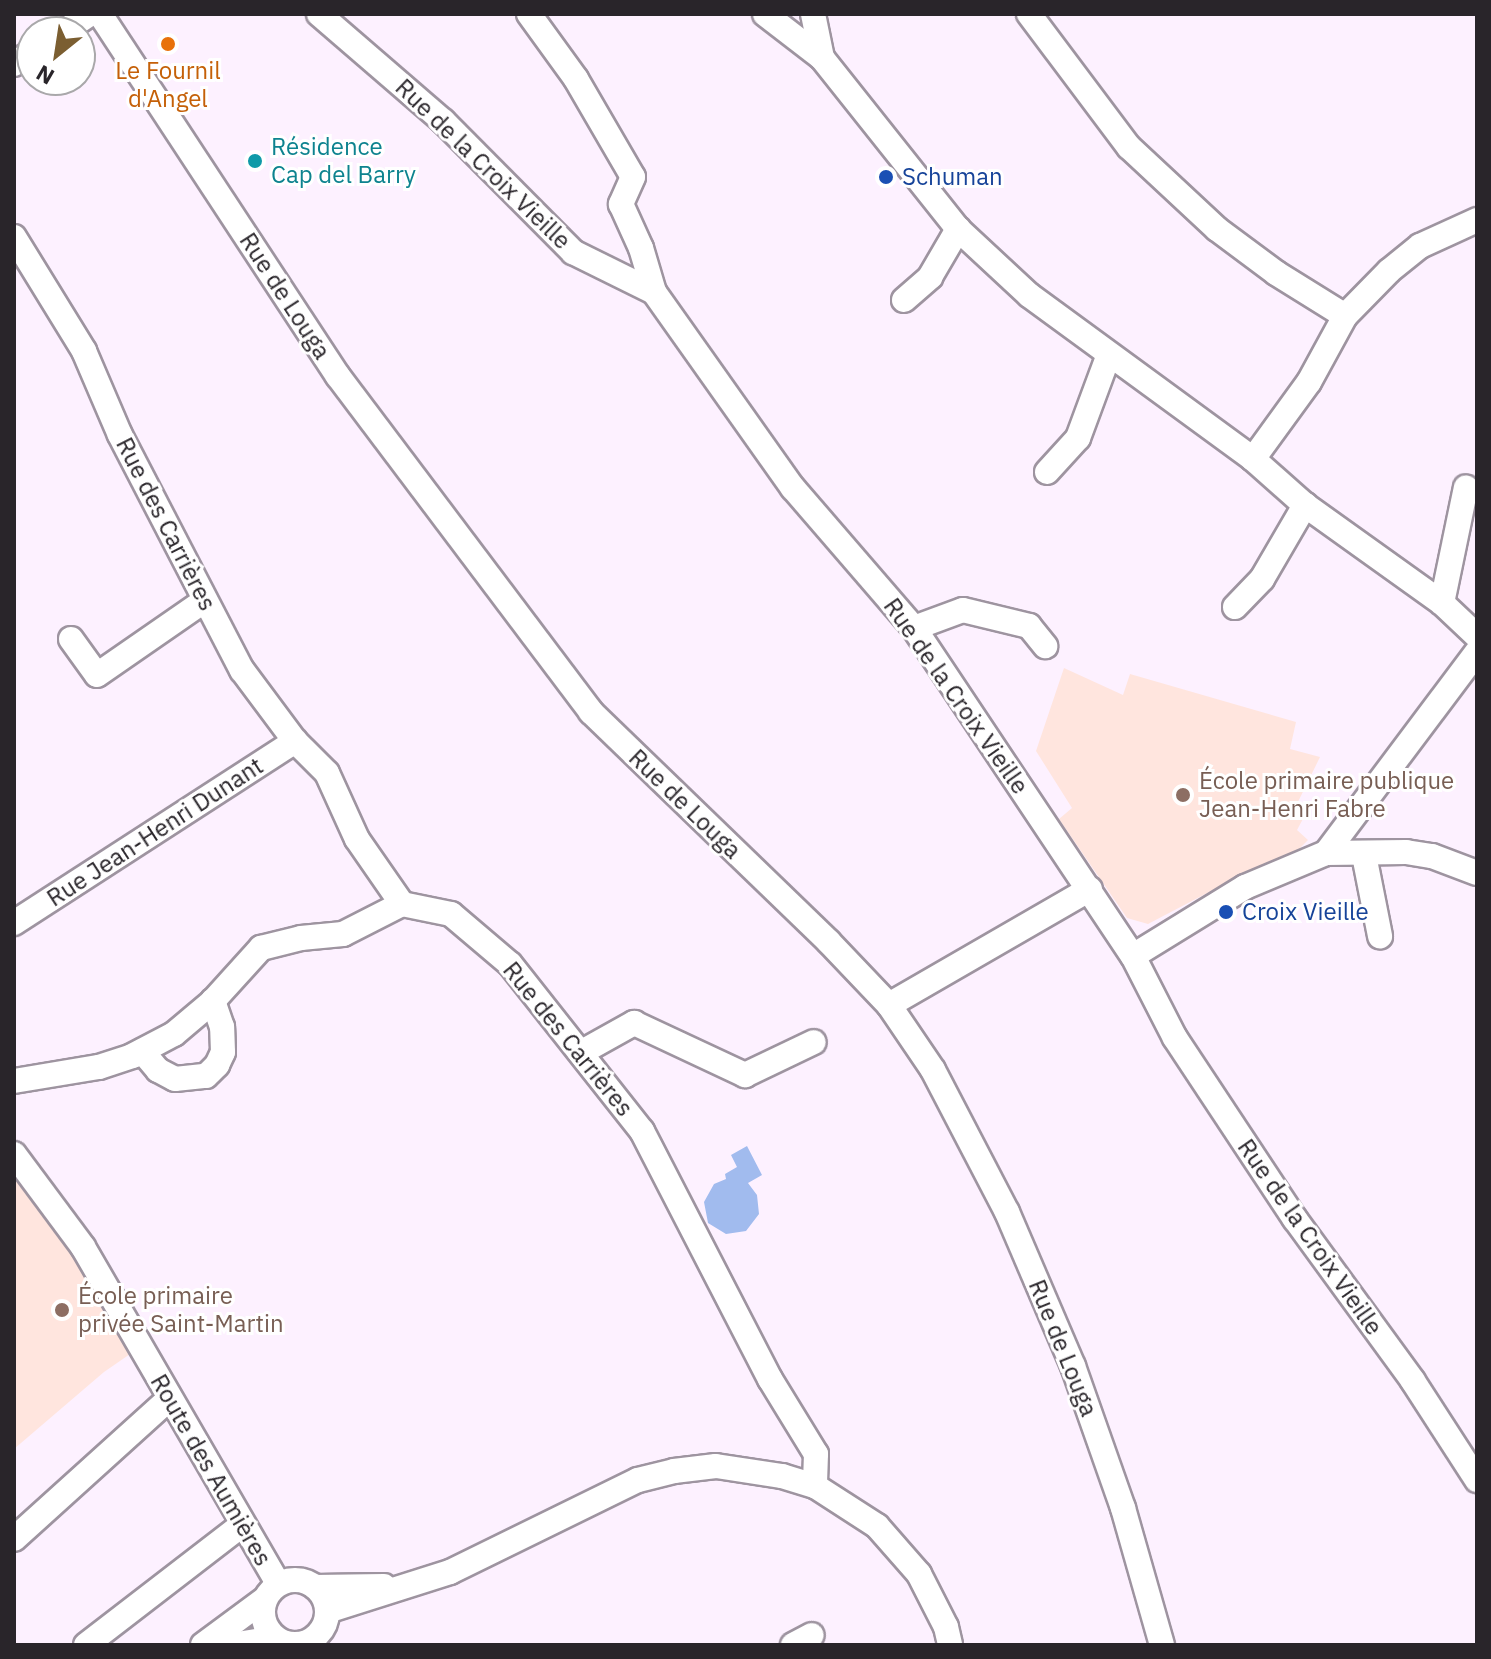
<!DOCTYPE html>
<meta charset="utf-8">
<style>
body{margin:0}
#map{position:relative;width:1491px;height:1659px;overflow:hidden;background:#fdf1ff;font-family:"IBM Plex Sans",sans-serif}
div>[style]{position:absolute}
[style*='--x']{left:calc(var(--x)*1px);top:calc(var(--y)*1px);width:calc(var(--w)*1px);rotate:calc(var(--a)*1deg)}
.education>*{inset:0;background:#ffe5de}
.water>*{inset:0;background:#a1bbee}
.roads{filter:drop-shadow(2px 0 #9e94a0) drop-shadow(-2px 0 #9e94a0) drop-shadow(0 2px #9e94a0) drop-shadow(0 -2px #9e94a0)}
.minor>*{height:24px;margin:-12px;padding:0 12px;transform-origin:12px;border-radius:12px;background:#fff}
.minor>.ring{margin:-12px;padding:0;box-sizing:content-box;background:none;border:24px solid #fff;border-radius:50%}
.dots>*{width:22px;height:22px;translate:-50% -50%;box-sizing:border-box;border:4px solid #fff;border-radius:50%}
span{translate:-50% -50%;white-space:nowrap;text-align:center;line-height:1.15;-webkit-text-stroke:6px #fff;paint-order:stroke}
.food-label{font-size:24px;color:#c56008}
.culture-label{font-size:24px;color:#0d838f}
.left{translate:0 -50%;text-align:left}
.street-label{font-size:24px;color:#29252a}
.transit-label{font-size:24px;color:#164399}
.education-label{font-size:24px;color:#785e54}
.frame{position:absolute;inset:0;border:16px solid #29252a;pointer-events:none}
.north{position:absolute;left:16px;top:16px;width:80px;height:80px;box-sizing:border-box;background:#fff;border:2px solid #a9a8aa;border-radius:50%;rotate:210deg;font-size:22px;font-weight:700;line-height:32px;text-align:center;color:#29252a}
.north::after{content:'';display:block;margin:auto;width:28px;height:36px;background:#7b5e31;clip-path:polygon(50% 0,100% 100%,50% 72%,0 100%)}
</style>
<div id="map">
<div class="education">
<div style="clip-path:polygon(1064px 668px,1123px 695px,1130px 674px,1296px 722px,1290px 749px,1320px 757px,1294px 810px,1305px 815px,1297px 830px,1308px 840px,1294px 854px,1253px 869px,1148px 924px,1127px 918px,1059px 819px,1072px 808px,1036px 751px)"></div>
<div style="clip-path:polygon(14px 1169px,76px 1250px,133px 1352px,104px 1372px,14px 1449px)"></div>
</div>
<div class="water">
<div style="clip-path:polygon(747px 1146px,762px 1175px,748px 1183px,757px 1195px,759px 1214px,746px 1231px,726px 1234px,708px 1223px,704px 1202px,714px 1184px,726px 1179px,725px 1174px,737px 1167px,731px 1155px)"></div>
</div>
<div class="roads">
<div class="minor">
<div style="--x:100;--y:14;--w:433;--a:56.7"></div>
<div style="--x:338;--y:376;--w:421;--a:53"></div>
<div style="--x:591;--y:712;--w:330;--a:44"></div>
<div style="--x:828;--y:941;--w:88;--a:46.4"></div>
<div style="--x:889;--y:1005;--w:78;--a:55.9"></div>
<div style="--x:933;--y:1070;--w:160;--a:62.5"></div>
<div style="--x:1007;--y:1212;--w:168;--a:66.8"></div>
<div style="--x:1073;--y:1366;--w:151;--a:70.6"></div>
<div style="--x:1123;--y:1508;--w:142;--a:74.1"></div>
<div style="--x:319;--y:14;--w:164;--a:40.8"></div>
<div style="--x:443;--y:121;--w:185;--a:45.2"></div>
<div style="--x:573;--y:252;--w:90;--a:26.3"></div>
<div style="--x:654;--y:292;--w:240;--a:54.7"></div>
<div style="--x:793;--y:488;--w:185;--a:49.2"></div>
<div style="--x:914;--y:628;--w:394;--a:56.3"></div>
<div style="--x:1133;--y:956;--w:92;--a:62.9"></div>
<div style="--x:1175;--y:1038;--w:217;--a:56.5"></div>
<div style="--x:1295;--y:1219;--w:200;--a:53.9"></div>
<div style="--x:1413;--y:1381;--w:118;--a:57.1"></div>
<div style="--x:529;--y:14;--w:80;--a:54.1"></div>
<div style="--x:576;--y:79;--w:113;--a:59.8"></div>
<div style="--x:633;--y:177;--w:30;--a:114"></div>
<div style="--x:621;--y:204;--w:48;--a:65.6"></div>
<div style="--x:641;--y:248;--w:46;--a:73.5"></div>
<div style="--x:765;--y:14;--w:72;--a:37.7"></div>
<div style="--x:822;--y:58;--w:218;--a:51.5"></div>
<div style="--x:958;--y:229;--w:97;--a:42.9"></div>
<div style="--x:1029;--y:295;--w:278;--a:36.2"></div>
<div style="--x:1253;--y:459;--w:69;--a:41.5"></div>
<div style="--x:1305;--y:505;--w:168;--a:35.6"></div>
<div style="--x:1442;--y:603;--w:48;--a:43.3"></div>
<div style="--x:813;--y:14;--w:45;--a:78.4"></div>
<div style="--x:1029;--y:14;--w:166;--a:53.1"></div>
<div style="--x:1129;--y:147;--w:120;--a:43"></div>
<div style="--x:1217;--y:229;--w:74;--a:36.7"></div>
<div style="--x:1276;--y:273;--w:81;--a:31.9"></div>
<div style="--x:63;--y:32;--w:32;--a:-34"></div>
<div style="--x:14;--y:64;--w:22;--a:-34"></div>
<div style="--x:14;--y:237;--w:134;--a:58.4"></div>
<div style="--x:84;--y:351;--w:91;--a:66.8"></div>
<div style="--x:120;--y:435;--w:265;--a:62.6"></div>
<div style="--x:242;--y:670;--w:89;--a:53.3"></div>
<div style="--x:295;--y:741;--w:45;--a:45"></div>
<div style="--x:327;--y:773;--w:72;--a:65.6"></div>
<div style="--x:357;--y:839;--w:79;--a:55.3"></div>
<div style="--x:402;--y:904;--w:50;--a:11.5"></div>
<div style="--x:451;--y:914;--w:77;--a:40.3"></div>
<div style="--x:510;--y:964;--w:213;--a:51.7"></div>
<div style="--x:642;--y:1131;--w:279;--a:62.7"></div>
<div style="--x:770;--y:1379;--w:88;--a:58.5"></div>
<div style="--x:816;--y:1454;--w:32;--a:92"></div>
<div style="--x:904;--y:300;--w:35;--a:-41"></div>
<div style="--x:930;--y:277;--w:56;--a:-59.7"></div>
<div style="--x:1253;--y:459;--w:95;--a:-54"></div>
<div style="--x:1309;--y:382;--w:75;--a:-61.4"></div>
<div style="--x:1345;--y:316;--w:63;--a:-45.6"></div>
<div style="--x:1389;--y:271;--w:40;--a:-39"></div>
<div style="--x:1420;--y:246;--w:63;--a:-24.5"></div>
<div style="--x:1047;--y:472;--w:46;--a:-47.6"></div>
<div style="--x:1078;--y:438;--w:86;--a:-69.7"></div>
<div style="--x:1442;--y:603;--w:118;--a:-78.3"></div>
<div style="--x:1235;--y:607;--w:39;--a:-46"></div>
<div style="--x:1262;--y:579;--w:86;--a:-59.8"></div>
<div style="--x:914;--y:628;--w:52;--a:-20.2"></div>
<div style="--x:963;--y:610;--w:68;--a:13.6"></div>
<div style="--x:1029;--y:626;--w:26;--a:51"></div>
<div style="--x:71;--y:639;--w:44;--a:54.2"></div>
<div style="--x:97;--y:675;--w:130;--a:-34.7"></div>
<div style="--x:1326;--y:853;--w:251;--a:-53.1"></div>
<div style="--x:1364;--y:855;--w:83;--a:78.8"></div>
<div style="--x:14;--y:923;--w:335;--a:-32.9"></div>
<div style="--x:1133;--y:956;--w:132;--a:-31.6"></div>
<div style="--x:1245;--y:887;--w:88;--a:-22.8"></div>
<div style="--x:1326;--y:853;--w:80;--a:-0.7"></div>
<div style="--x:1406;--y:852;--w:26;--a:9"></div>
<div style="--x:1432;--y:856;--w:48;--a:20.7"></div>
<div style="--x:889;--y:1005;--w:232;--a:-30"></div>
<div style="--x:142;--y:1051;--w:25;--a:50"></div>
<div style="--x:158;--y:1070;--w:19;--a:28"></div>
<div style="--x:175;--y:1079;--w:31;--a:-6"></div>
<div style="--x:206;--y:1076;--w:16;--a:-45"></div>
<div style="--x:217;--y:1065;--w:14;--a:-65"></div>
<div style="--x:223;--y:1052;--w:25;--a:-92"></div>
<div style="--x:222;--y:1027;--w:28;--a:-109"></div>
<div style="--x:582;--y:1052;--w:60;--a:-29.1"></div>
<div style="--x:634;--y:1023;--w:123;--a:25.1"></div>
<div style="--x:745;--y:1075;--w:76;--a:-25.6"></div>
<div style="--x:14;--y:1081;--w:86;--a:-9.4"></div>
<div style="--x:99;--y:1067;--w:35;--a:-18"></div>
<div style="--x:132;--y:1056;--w:47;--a:-27.6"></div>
<div style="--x:174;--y:1034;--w:51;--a:-40.2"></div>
<div style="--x:213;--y:1001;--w:72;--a:-47.8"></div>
<div style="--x:261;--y:948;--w:41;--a:-14"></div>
<div style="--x:301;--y:938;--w:42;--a:-5.4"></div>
<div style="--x:343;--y:934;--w:66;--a:-27"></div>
<div style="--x:14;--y:1154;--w:116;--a:53.4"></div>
<div style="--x:83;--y:1247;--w:389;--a:59.9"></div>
<div style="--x:14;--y:1539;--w:210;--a:-42.1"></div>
<div class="ring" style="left:263px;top:1580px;width:40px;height:40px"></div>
<div style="--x:315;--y:1587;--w:69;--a:-0.8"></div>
<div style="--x:327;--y:1611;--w:129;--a:-17.6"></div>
<div style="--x:450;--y:1572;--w:209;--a:-26.1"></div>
<div style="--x:638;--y:1480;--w:37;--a:-14"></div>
<div style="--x:674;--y:1471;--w:42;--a:-6.8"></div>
<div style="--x:716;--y:1466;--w:67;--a:8.6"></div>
<div style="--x:782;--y:1476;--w:34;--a:17"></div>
<div style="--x:815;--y:1486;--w:74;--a:32.8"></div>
<div style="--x:877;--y:1526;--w:64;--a:48.8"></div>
<div style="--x:919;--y:1574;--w:59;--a:63"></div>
<div style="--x:946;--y:1627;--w:18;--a:77"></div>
<div style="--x:86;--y:1645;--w:197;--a:-37.6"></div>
<div style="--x:203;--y:1645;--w:77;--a:-36.6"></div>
<div style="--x:231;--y:1645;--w:45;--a:-9"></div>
<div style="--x:793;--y:1645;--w:21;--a:-28"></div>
</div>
</div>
<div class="dots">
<div style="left:168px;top:44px;background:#e8710a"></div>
<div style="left:255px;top:161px;background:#0f9aa8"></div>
<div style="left:886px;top:177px;background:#1a4fb4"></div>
<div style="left:1183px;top:795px;background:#8d6e63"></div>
<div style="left:1226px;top:912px;background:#1a4fb4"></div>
<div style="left:62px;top:1310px;background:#8d6e63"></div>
</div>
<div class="food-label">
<span style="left:168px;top:85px">Le Fournil<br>d'Angel</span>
</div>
<div class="culture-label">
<span class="left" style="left:271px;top:161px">Résidence<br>Cap del Barry</span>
</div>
<div class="street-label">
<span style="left:483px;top:164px;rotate:44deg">Rue de la Croix Vieille</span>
<span style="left:285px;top:296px;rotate:57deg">Rue de Louga</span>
<span style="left:166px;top:524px;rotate:63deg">Rue des Carrières</span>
<span style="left:956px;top:696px;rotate:55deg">Rue de la Croix Vieille</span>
<span style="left:685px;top:804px;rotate:44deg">Rue de Louga</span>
<span style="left:155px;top:832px;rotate:-33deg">Rue Jean-Henri Dunant</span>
<span style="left:568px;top:1039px;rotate:51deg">Rue des Carrières</span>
<span style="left:1310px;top:1237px;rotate:55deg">Rue de la Croix Vieille</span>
<span style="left:1063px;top:1348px;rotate:68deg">Rue de Louga</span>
<span style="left:211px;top:1470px;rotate:60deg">Route des Aumières</span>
</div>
<div class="transit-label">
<span class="left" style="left:902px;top:177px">Schuman</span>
<span class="left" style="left:1242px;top:912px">Croix Vieille</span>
</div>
<div class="education-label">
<span class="left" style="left:1199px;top:795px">École primaire publique<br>Jean-Henri Fabre</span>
<span class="left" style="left:78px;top:1310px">École primaire<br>privée Saint-Martin</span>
</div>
<div class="frame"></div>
<div class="north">N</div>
</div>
